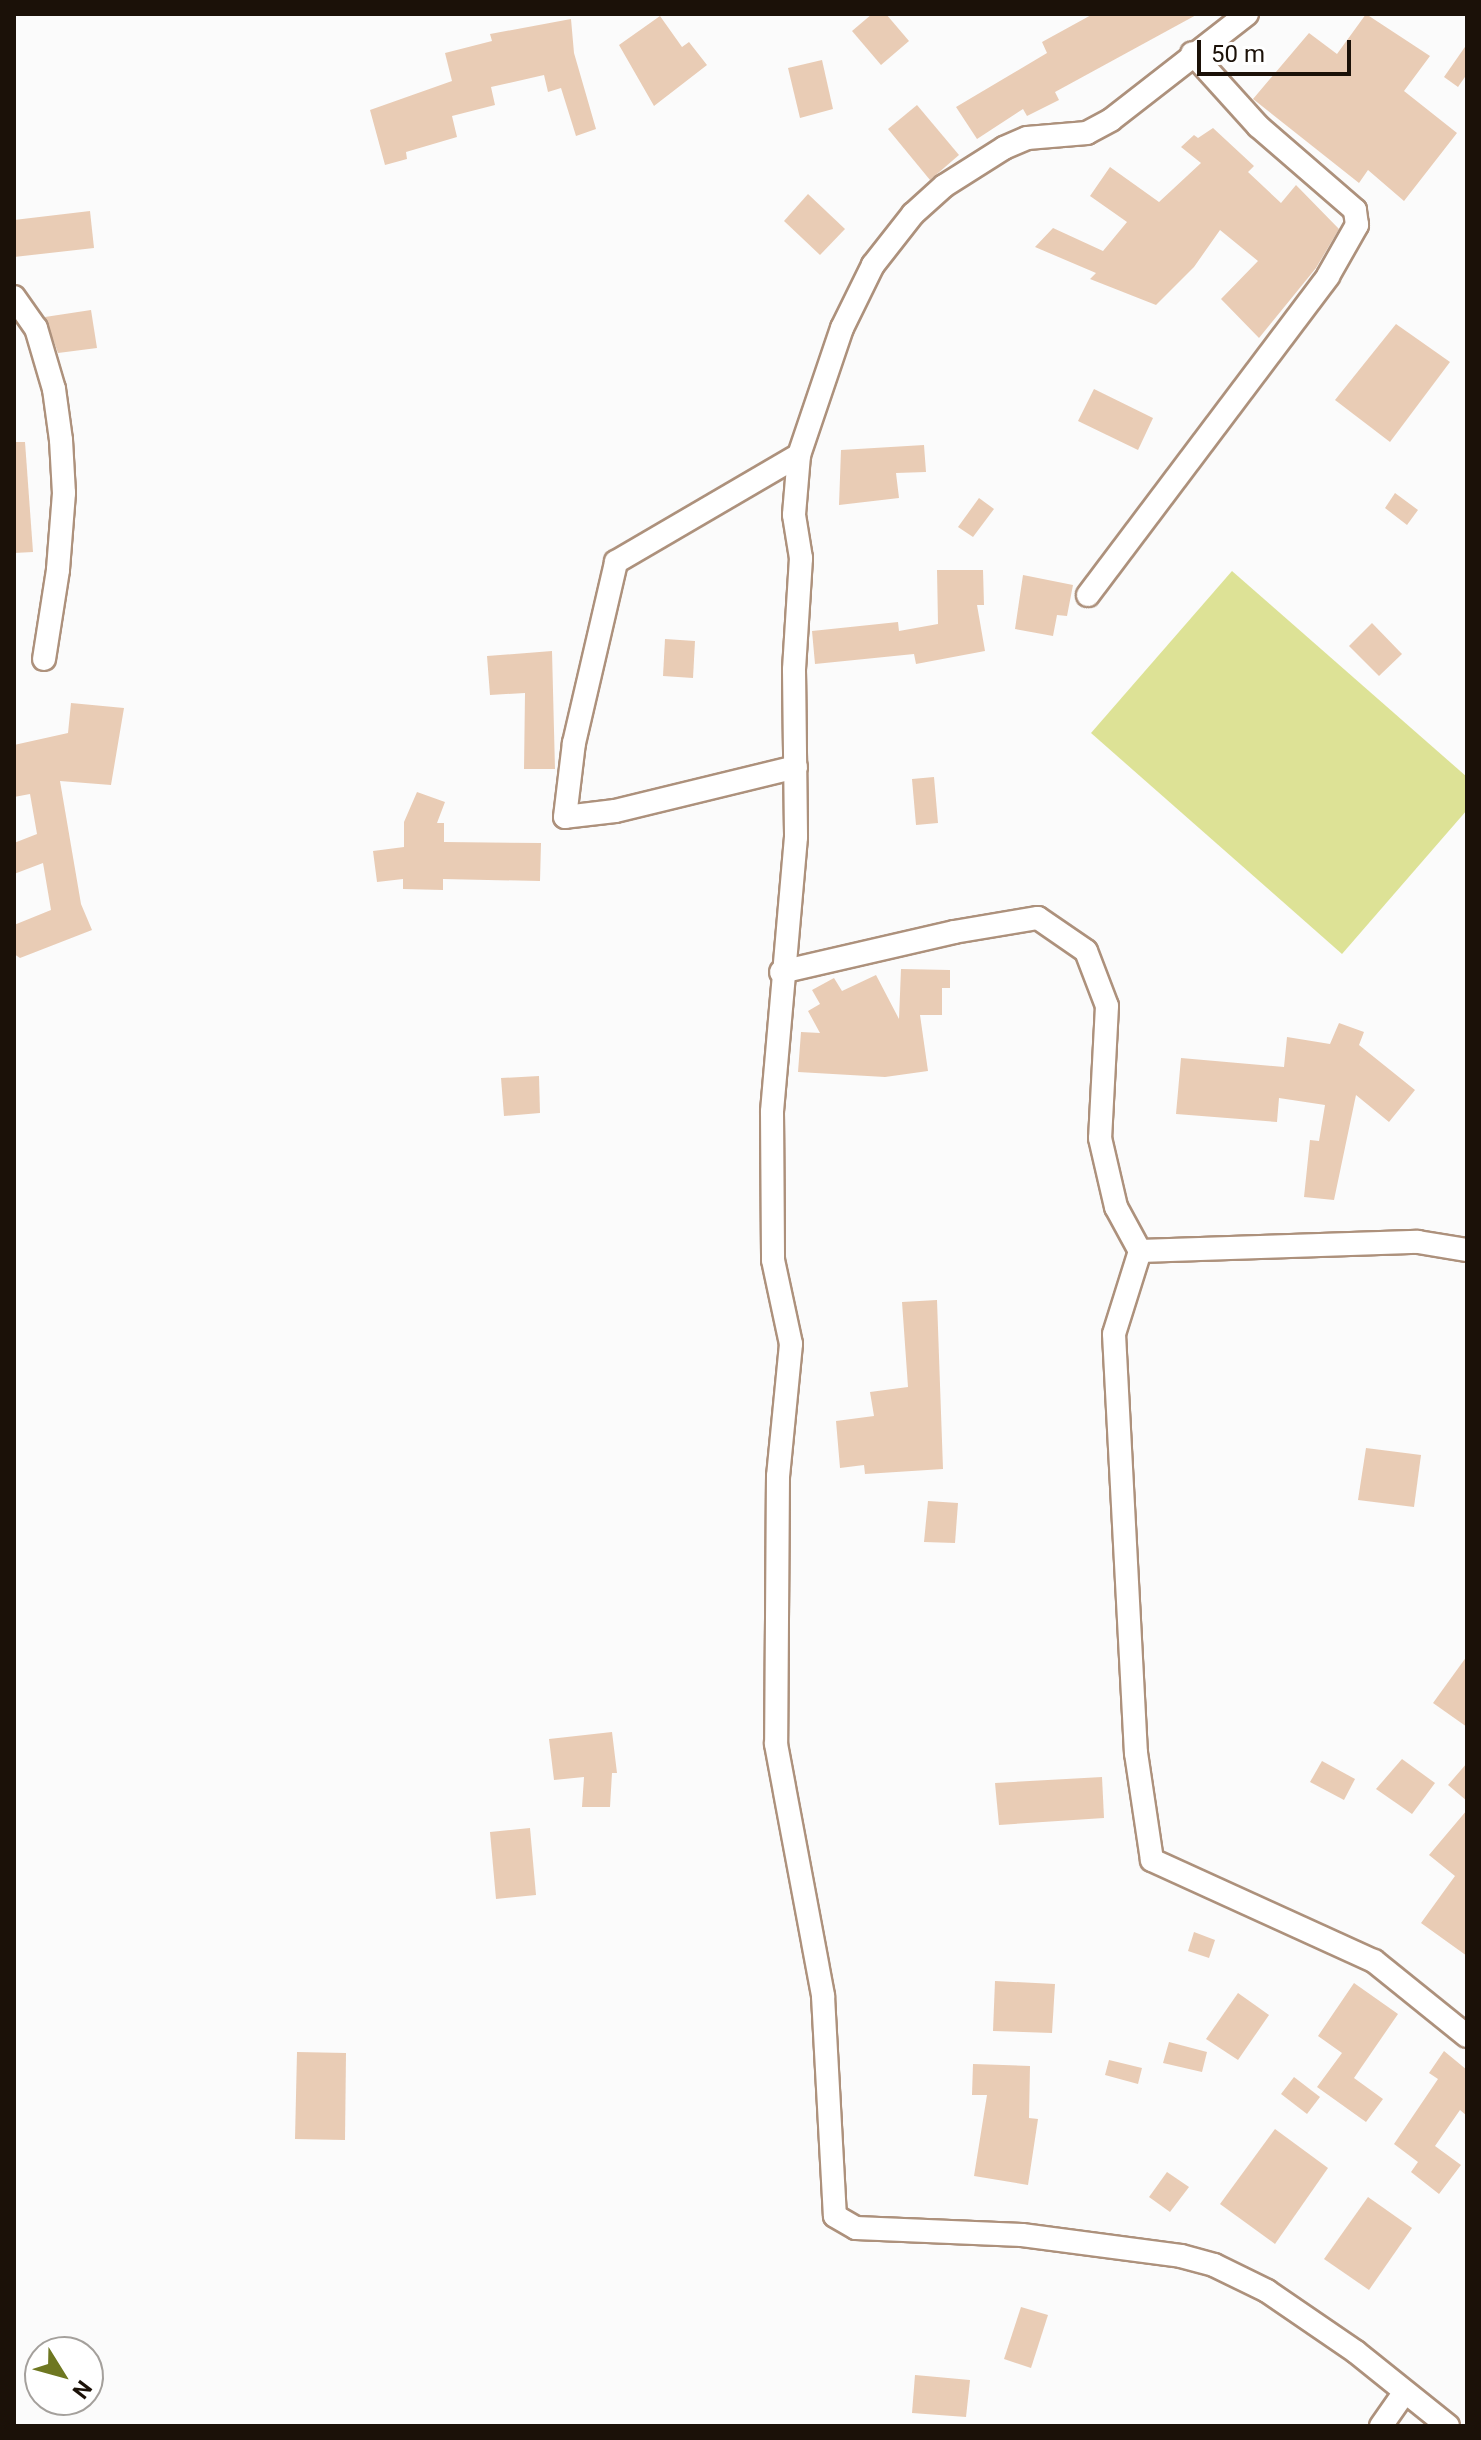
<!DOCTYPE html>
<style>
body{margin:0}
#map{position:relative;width:1481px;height:2440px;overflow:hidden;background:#fbfbfb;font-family:Roboto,sans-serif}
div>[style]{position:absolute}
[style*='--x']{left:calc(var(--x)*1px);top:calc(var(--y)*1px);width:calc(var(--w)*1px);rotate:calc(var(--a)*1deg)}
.green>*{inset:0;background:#dde296}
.building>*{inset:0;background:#e9ccb5}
.roads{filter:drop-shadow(2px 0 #ad917c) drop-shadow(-2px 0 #ad917c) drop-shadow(0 2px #ad917c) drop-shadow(0 -2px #ad917c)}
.minor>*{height:22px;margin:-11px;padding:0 11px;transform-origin:11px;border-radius:11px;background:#fff}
span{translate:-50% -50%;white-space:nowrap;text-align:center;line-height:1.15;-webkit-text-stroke:6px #fff;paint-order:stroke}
.frame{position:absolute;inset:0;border:16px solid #1b1108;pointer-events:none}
.north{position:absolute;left:24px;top:2336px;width:80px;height:80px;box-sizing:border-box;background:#fff;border:2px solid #a4a09c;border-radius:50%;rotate:127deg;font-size:22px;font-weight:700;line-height:32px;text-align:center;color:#1b1108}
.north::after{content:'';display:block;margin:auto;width:28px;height:36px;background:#6e7721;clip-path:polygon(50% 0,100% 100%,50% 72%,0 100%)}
.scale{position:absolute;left:1197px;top:40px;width:154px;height:36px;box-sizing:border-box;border:4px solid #1b1108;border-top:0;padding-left:10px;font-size:24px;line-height:28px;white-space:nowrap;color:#1b1108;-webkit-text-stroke:6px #fff;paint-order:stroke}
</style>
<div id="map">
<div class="green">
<div style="clip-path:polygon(1232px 571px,1467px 777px,1467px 810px,1342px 954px,1091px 733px)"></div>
</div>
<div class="building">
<div style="clip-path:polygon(872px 14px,886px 14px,909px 41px,881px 65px,852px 31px)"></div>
<div style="clip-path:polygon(1093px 14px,1198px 14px,1055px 92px,1059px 100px,1027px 116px,1023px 109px,977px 139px,956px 107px,1047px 53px,1042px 42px)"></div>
<div style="clip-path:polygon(1366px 14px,1430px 56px,1404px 91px,1457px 133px,1404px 201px,1368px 170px,1359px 183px,1253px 99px,1309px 33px,1337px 54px)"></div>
<div style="clip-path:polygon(660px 16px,682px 47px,689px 42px,707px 65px,654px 106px,619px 45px)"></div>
<div style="clip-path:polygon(571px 19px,574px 53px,596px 129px,576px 136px,561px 88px,548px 92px,544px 75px,491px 87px,495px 105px,452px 116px,457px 137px,406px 152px,407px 159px,385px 165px,370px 110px,452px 81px,445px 53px,492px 41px,490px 34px)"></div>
<div style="clip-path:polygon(1467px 44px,1467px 74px,1458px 87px,1444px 77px)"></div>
<div style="clip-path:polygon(822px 60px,833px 109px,800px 118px,788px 68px)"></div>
<div style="clip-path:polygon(917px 105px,959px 155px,930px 180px,888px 129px)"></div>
<div style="clip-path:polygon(1213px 128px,1254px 166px,1248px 172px,1281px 203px,1296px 185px,1339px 229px,1316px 268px,1259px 338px,1221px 299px,1258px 261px,1220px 230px,1194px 267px,1156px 305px,1090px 279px,1096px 273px,1035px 247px,1053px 228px,1103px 251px,1127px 222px,1090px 196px,1110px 167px,1159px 202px,1201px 163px,1181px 147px,1194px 135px,1198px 138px)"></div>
<div style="clip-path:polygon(808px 194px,845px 229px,820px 255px,784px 221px)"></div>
<div style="clip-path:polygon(90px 211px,94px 248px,14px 257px,14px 220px)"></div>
<div style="clip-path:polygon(91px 310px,97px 348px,58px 353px,45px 317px)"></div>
<div style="clip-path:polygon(1396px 324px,1450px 362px,1390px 442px,1335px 400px)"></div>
<div style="clip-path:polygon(1094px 389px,1153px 418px,1138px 450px,1078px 421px)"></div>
<div style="clip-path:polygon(14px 442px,25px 442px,33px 552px,14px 553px)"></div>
<div style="clip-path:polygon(924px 445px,926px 472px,896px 473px,899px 498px,839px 505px,841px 450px)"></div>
<div style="clip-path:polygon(1395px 493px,1418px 510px,1407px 525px,1385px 508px)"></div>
<div style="clip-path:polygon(979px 498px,994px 509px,973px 537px,958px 527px)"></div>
<div style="clip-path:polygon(937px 570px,983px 570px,984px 605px,977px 605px,985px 651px,916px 664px,914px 654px,815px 664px,812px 631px,898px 622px,899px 631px,938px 624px)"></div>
<div style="clip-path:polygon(1023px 575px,1073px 585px,1067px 616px,1057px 615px,1053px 636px,1015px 629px)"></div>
<div style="clip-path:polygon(1372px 623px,1402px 654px,1379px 676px,1349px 646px)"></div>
<div style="clip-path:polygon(665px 639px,695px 641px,693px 678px,663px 676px)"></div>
<div style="clip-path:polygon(552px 651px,555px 769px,524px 769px,525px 693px,490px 695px,487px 656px)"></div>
<div style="clip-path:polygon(71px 703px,124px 708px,111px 785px,60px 781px,81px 904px,92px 930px,20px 958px,14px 954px,14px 925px,51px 910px,43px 863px,14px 874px,14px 843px,37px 834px,30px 794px,14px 797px,14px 745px,68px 733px)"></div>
<div style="clip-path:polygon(934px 777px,938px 823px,916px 825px,912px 779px)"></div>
<div style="clip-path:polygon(417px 792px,445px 802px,437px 823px,444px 823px,444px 842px,541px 843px,540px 881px,443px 879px,443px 890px,403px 889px,403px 879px,377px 882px,373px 851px,404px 847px,404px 822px)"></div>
<div style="clip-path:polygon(901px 969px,950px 970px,950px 988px,942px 988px,942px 1015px,920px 1015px,928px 1071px,885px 1077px,798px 1072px,801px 1032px,820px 1033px,808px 1011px,820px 1004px,812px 990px,834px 978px,842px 991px,876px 975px,899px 1019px)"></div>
<div style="clip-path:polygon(1339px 1023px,1364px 1032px,1359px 1045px,1415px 1090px,1389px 1122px,1356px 1095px,1334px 1200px,1304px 1197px,1310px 1140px,1319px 1141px,1325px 1105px,1279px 1098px,1277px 1122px,1176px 1114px,1181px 1058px,1284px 1067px,1287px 1037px,1330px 1044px)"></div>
<div style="clip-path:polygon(539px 1076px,540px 1113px,504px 1116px,501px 1078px)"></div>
<div style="clip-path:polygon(937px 1300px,943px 1469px,865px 1474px,864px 1465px,840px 1468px,836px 1421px,874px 1416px,870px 1392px,908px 1387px,902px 1302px)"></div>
<div style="clip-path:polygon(1366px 1448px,1421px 1455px,1414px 1507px,1358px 1500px)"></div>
<div style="clip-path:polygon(928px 1501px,958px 1503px,955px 1543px,924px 1542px)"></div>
<div style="clip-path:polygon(1467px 1656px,1467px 1727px,1433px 1703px)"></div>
<div style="clip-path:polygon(612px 1732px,617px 1773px,612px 1773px,610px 1807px,582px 1807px,584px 1777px,554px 1780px,549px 1739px)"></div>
<div style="clip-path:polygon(1402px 1759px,1435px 1783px,1412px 1814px,1376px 1789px)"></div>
<div style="clip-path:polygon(1322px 1761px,1355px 1779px,1344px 1800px,1310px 1782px)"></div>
<div style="clip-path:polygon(1467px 1763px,1467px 1801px,1448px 1785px)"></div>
<div style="clip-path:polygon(1102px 1777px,1104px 1818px,999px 1825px,995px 1783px)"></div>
<div style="clip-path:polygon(1467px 1810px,1467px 1956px,1421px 1923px,1455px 1876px,1429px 1855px)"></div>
<div style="clip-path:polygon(530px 1828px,536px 1895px,496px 1899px,490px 1832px)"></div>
<div style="clip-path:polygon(1194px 1932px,1215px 1940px,1209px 1958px,1188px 1951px)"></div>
<div style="clip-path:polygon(995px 1981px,1055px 1984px,1052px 2033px,993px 2031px)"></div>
<div style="clip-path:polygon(1354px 1983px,1398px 2014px,1354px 2078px,1383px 2099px,1366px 2122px,1317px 2087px,1342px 2053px,1318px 2036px)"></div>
<div style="clip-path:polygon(1238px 1993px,1269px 2015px,1238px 2060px,1206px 2039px)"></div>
<div style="clip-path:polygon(1169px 2042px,1207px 2052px,1202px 2072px,1163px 2063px)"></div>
<div style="clip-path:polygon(1444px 2051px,1467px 2070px,1467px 2116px,1460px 2110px,1435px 2146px,1461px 2165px,1439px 2194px,1411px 2172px,1418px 2162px,1394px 2144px,1438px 2079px,1429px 2073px)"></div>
<div style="clip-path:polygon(297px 2052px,346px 2053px,345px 2140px,295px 2139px)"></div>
<div style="clip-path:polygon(1109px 2060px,1142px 2068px,1138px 2084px,1105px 2075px)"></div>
<div style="clip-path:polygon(973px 2064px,1030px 2066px,1029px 2118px,1038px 2119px,1028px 2185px,974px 2176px,987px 2095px,972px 2095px)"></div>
<div style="clip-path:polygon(1294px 2077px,1320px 2097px,1307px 2114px,1281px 2094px)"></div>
<div style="clip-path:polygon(1275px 2129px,1328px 2168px,1275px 2244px,1220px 2204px)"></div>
<div style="clip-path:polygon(1167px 2172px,1189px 2187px,1170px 2212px,1149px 2197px)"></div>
<div style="clip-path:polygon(1368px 2197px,1412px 2228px,1369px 2290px,1324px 2259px)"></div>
<div style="clip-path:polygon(1021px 2307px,1048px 2315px,1031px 2368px,1004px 2359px)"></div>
<div style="clip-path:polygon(915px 2375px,970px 2380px,966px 2417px,912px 2413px)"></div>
</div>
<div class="roads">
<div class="minor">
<div style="--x:1247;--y:14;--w:172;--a:142.1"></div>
<div style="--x:1111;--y:120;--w:27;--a:152"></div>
<div style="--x:1087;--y:133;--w:60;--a:175.2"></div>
<div style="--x:1027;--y:138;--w:25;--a:157"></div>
<div style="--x:1004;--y:148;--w:71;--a:147.7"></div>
<div style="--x:944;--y:186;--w:42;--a:137.9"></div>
<div style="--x:913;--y:214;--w:65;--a:128.1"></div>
<div style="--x:873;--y:265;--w:70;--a:116.2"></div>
<div style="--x:842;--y:328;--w:134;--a:108.7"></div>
<div style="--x:799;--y:455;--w:60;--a:94.8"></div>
<div style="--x:794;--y:515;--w:44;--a:80.8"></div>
<div style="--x:801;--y:558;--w:112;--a:93.6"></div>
<div style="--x:794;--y:670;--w:167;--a:89.3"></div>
<div style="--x:796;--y:837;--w:276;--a:95"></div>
<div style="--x:772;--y:1112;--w:148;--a:89.6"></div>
<div style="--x:773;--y:1260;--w:86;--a:77.9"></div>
<div style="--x:791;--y:1344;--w:133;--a:95.6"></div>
<div style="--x:778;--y:1476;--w:268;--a:90.4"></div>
<div style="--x:776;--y:1744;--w:256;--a:79.4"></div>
<div style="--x:823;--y:1996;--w:220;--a:86.9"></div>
<div style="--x:835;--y:2216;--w:24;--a:30"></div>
<div style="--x:856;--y:2228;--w:166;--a:2.4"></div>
<div style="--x:1022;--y:2235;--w:160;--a:7.5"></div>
<div style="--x:1181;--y:2256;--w:34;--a:15"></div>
<div style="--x:1214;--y:2265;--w:59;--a:26.1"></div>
<div style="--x:1267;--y:2291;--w:108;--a:34.4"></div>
<div style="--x:1356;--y:2352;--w:118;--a:38.8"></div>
<div style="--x:14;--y:297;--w:38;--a:55"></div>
<div style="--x:36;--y:328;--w:64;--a:73.6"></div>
<div style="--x:54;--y:389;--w:51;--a:82.2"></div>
<div style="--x:61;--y:440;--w:53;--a:86.8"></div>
<div style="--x:64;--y:493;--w:77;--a:94.5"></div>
<div style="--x:58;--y:570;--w:90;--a:98.9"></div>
<div style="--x:1088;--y:595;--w:399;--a:-53"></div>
<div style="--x:1328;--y:276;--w:59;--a:-60.4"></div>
<div style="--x:1357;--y:225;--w:15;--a:-98"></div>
<div style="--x:1355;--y:210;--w:128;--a:-139.1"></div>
<div style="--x:1258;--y:126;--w:98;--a:-132.1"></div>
<div style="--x:796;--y:767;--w:186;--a:166.3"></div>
<div style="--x:615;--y:811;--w:50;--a:173.2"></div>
<div style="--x:565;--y:817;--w:75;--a:-83.1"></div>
<div style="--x:574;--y:743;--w:186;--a:-76.9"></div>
<div style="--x:616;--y:562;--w:212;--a:-30.3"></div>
<div style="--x:781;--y:972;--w:178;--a:-13"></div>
<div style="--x:954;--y:932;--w:85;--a:-9.5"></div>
<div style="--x:1038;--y:918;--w:58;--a:34.5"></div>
<div style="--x:1086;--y:951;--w:59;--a:69.1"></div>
<div style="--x:1107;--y:1006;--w:132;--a:93"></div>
<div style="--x:1100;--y:1138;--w:71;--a:76.9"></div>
<div style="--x:1116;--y:1207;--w:50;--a:61.4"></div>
<div style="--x:1140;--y:1251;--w:278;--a:-1.9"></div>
<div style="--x:1418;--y:1242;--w:50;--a:9.3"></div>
<div style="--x:1140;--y:1251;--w:87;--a:107.4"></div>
<div style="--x:1114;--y:1334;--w:420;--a:87"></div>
<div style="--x:1136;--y:1753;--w:108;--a:81.5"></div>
<div style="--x:1152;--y:1860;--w:244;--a:24.5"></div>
<div style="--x:1374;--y:1961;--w:119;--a:38.9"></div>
<div style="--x:1381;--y:2426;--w:39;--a:-55"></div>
</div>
</div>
<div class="frame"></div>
<div class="north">N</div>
<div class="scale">50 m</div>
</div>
